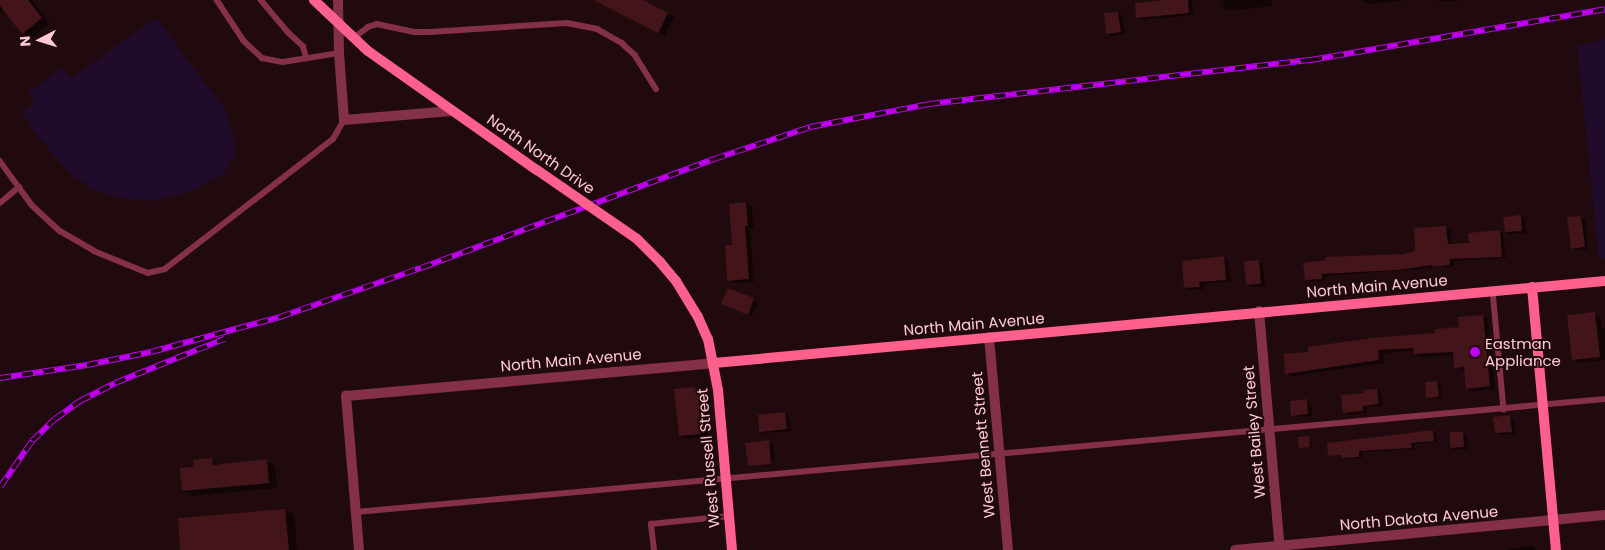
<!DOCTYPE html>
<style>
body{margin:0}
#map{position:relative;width:1605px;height:550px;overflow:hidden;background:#200a0d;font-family:Poppins,sans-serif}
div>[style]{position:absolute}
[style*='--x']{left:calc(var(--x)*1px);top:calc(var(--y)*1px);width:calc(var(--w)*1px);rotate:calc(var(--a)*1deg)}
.green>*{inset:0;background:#200c2a}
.shadow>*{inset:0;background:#0007}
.building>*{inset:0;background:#431419}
.lane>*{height:5.5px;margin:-2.75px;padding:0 2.75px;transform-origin:2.75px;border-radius:2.75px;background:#843047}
.street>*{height:10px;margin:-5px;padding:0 5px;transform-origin:5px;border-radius:5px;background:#843047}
.secondary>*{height:10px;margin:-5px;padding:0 5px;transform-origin:5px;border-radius:5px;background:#ff608d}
.rail>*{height:5.5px;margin-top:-2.75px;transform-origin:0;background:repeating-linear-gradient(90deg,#200a0d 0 11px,#c000f4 0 22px);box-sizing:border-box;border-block:1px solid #c000f4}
.secondary-bridge>*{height:10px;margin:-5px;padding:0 5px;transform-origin:5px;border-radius:5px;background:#ff608d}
.dots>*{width:14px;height:14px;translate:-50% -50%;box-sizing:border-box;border:2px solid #200a0d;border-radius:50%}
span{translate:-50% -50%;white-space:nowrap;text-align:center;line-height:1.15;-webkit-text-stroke:4px #200a0d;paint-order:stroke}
.street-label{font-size:15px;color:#ffc9d3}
.poi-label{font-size:15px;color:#ffc9d3}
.left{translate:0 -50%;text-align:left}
.north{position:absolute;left:15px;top:15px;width:50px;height:50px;-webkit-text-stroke:4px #200a0d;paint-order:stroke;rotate:265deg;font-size:14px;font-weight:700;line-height:20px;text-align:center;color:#ffc9d3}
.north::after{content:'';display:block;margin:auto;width:18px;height:22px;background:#ffc9d3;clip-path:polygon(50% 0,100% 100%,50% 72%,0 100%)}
</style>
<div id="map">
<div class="green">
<div style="clip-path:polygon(156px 18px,226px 111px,237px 154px,224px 173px,191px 192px,152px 201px,119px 198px,95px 190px,71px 175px,35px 133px,22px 112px,35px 103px,28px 93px,62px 67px,71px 78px)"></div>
<div style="clip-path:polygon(1605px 39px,1605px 259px,1599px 259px,1577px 46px)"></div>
</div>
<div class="shadow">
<div style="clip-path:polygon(0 0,32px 0,50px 24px,31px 38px,22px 33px,4px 9px,0 13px)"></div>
<div style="clip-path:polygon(595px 0,640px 0,674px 17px,665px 36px)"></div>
<div style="clip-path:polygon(1168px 0,1192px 0,1193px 15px,1142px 20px,1137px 17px)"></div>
<div style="clip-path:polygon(1223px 0,1271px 0,1272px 6px,1228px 11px,1224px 8px)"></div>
<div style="clip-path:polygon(1362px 0,1403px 0,1403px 1px,1369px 4px)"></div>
<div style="clip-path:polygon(1437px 0,1464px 0,1441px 2px)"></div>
<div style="clip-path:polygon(1118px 13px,1122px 15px,1125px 34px,1112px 36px,1107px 33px,1105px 14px)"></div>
<div style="clip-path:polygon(746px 203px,752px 207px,754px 229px,750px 229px,754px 282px,734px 283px,729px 280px,733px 246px,730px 205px)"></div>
<div style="clip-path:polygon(1521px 216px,1525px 219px,1526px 233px,1510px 234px,1506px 232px)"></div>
<div style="clip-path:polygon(1581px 217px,1585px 220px,1588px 249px,1576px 250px,1572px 248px)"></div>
<div style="clip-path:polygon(1446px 228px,1450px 230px,1452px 245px,1470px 244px,1499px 231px,1503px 233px,1506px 258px,1453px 261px,1454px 266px,1326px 276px,1326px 280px,1310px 282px,1306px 280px,1304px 264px,1417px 252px)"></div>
<div style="clip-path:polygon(1223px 258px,1228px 260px,1230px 281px,1203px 284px,1204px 289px,1189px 290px,1185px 288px)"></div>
<div style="clip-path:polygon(1259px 261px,1263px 264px,1265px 286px,1252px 287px,1247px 284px)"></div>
<div style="clip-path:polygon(728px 289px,758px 302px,752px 316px,727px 306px)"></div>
<div style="clip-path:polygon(1595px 313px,1600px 317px,1602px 329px,1605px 328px,1605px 360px,1579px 363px,1573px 359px)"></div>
<div style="clip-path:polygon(1483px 316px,1488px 319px,1495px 389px,1472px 391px,1467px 388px,1465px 370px,1455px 367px,1454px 355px,1420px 357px,1415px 354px,1415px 351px,1383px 353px,1384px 363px,1292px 376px,1287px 373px,1461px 328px)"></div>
<div style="clip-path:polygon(1437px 383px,1441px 385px,1442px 398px,1432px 399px,1427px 397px)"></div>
<div style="clip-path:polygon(693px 388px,704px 395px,708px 437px,686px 439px,680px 435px)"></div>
<div style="clip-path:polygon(1377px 390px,1381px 393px,1383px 406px,1367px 407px,1367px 413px,1349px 415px,1344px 412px,1366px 394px)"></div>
<div style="clip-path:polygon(1307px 400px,1311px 403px,1312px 416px,1297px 417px,1293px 415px)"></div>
<div style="clip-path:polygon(785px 414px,789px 416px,791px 431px,764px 433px,760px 431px)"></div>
<div style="clip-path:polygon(1510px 417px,1514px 419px,1516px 434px,1500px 435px,1496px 432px)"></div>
<div style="clip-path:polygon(1432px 431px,1436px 433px,1437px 442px,1414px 444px,1414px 449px,1362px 452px,1362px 458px,1346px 459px,1343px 456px,1329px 455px)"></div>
<div style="clip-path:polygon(1463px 433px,1467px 435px,1468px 449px,1456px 450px,1452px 448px)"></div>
<div style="clip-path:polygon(1309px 437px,1312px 447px,1300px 447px)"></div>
<div style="clip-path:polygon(769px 442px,773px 444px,775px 462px,749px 465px)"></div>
<div style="clip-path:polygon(212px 460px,221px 465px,266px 461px,275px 466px,277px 488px,192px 496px,183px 491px,195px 468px)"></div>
<div style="clip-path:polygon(775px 465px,775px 466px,752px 467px)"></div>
<div style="clip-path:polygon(285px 510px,294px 515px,297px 550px,182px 550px)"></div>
<div style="clip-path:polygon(1532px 546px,1536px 550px,1508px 550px,1508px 549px)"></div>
</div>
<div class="building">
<div style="clip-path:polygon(0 0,28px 0,42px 18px,22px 34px,0 6px)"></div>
<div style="clip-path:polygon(593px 0,643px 0,668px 13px,658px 33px)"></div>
<div style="clip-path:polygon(1164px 0,1188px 0,1189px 13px,1136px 18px,1135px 3px)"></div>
<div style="clip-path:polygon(1118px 12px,1121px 32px,1106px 34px,1104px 13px)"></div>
<div style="clip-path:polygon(746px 202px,748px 226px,745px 226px,749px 279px,727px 281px,725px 245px,732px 245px,729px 204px)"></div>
<div style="clip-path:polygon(1521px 215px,1522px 231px,1505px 232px,1503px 217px)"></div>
<div style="clip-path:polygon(1581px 216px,1585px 247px,1571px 249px,1567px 217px)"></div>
<div style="clip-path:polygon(1446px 226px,1448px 244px,1469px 243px,1468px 233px,1500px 230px,1502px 257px,1450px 259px,1450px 265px,1433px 267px,1432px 265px,1398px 270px,1322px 274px,1322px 279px,1305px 280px,1303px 263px,1326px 260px,1325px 257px,1403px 254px,1415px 251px,1414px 228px)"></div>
<div style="clip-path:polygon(1224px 256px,1226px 280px,1199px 282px,1200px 287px,1184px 288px,1182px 261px)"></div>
<div style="clip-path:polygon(1259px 260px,1261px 284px,1246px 285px,1244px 261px)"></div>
<div style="clip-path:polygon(728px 288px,754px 298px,748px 315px,721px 304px)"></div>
<div style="clip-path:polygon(1595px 312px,1600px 357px,1572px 360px,1567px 315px)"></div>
<div style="clip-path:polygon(1483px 315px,1490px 386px,1466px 389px,1464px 367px,1454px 368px,1453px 352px,1414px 354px,1413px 348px,1378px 350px,1379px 360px,1285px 374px,1284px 354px,1308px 352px,1308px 347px,1372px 338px,1435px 333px,1435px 329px,1459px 327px,1458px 317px)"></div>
<div style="clip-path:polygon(1437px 381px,1439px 397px,1426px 398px,1425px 382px)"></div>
<div style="clip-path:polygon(693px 387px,698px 390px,701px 434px,679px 436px,674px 389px)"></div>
<div style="clip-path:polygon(1377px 389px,1379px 404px,1363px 406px,1363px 411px,1343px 413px,1341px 395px,1364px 393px,1364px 390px)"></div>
<div style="clip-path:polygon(1307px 399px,1308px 414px,1291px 416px,1290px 401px)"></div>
<div style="clip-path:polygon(785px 412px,787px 429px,759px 432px,758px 415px)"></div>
<div style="clip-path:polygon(1510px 415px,1512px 432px,1495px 433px,1493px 417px)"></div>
<div style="clip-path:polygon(1433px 430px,1434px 441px,1411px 443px,1412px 448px,1359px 451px,1359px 457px,1342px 458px,1341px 455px,1328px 456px,1327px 443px)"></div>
<div style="clip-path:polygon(1450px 432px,1463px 432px,1464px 447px,1450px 448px)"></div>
<div style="clip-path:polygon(1309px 436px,1310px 447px,1299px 448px,1298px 437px)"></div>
<div style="clip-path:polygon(769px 440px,771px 464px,748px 466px,745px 443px)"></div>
<div style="clip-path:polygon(212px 458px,213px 465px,267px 459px,269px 483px,182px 491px,180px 468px,194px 467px,193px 460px)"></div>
<div style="clip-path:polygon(285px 509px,289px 550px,180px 550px,178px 518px)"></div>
</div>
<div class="lane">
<div style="--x:217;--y:0;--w:49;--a:56.6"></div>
<div style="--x:244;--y:41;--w:25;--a:43"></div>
<div style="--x:262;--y:58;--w:21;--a:11"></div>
<div style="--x:283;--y:62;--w:57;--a:-9.1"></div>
<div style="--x:261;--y:0;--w:42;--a:49.8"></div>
<div style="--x:288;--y:32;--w:21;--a:43"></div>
<div style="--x:303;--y:46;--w:13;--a:72"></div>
<div style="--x:354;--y:38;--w:18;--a:-38"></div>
<div style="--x:368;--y:27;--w:9;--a:-18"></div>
<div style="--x:377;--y:24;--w:39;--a:12"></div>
<div style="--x:415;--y:32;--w:15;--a:0"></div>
<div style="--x:430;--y:32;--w:137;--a:-3.8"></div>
<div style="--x:567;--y:23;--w:31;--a:11"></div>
<div style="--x:597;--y:29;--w:29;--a:29"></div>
<div style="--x:622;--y:43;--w:18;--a:43"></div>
<div style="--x:635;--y:55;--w:40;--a:58"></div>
<div style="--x:0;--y:161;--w:54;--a:54"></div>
<div style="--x:32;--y:205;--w:38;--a:43"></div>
<div style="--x:60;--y:231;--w:39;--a:30"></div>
<div style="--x:94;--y:251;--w:58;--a:22.2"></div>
<div style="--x:148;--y:273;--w:17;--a:-13"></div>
<div style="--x:165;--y:269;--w:212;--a:-37.7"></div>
<div style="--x:333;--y:139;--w:22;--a:-60"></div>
<div style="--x:0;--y:203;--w:25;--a:-40"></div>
<div style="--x:1493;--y:291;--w:119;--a:84.7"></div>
<div style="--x:356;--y:512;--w:1254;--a:-5.17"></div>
<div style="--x:654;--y:550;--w:26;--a:-97"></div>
<div style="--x:651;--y:524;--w:78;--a:-5.9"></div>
</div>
<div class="street">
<div style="--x:338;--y:0;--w:53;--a:88.9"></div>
<div style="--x:339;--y:53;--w:67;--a:85.7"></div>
<div style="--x:344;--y:120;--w:108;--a:-4.8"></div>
<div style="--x:1259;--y:311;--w:240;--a:85"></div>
<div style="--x:989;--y:337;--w:214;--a:84.9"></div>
<div style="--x:359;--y:550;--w:155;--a:-94.8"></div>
<div style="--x:346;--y:396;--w:369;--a:-5.1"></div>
<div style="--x:1235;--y:550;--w:372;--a:-5.4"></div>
</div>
<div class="secondary">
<div style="--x:314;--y:0;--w:74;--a:43.4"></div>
<div style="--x:368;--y:51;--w:207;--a:35.2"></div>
<div style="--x:637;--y:239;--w:33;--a:45"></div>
<div style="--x:660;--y:262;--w:25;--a:50"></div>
<div style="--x:676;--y:281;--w:42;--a:58.6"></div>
<div style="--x:698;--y:317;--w:24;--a:66"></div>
<div style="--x:708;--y:339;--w:52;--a:78.9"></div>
<div style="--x:718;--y:390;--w:161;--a:85"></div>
<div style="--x:1532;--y:287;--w:264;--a:84.8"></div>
<div style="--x:714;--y:363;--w:895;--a:-5.26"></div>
</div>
<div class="rail">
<div style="--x:0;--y:378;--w:88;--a:-8.5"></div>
<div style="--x:87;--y:365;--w:65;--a:-11.5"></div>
<div style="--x:151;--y:352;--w:134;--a:-15.2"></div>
<div style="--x:280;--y:317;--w:149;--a:-19.2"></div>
<div style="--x:421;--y:268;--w:313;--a:-20.4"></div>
<div style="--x:714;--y:159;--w:101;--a:-18.4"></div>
<div style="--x:810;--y:127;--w:121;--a:-10.9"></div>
<div style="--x:929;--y:104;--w:385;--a:-6.6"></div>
<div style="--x:1311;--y:60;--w:298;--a:-9.8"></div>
<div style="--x:0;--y:487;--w:56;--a:-55.2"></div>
<div style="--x:32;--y:441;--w:32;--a:-44"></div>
<div style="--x:55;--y:419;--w:31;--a:-36"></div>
<div style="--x:80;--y:401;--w:39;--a:-27"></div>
<div style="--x:115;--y:383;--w:118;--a:-22"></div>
</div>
<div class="secondary-bridge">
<div style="--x:537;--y:170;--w:121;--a:34.6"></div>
</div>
<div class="dots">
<div style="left:1475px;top:352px;background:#c000f4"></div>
</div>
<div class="street-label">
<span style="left:541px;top:154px;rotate:35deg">North North Drive</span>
<span style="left:1377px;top:286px;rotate:-5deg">North Main Avenue</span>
<span style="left:974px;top:324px;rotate:-5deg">North Main Avenue</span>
<span style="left:571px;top:360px;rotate:-5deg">North Main Avenue</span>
<span style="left:1254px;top:432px;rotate:-95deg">West Bailey Street</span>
<span style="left:983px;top:445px;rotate:-95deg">West Bennett Street</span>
<span style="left:708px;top:458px;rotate:-95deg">West Russell Street</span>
<span style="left:1419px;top:518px;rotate:-5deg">North Dakota Avenue</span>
</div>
<div class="poi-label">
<span class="left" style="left:1485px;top:352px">Eastman<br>Appliance</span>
</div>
<div class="north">N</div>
</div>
